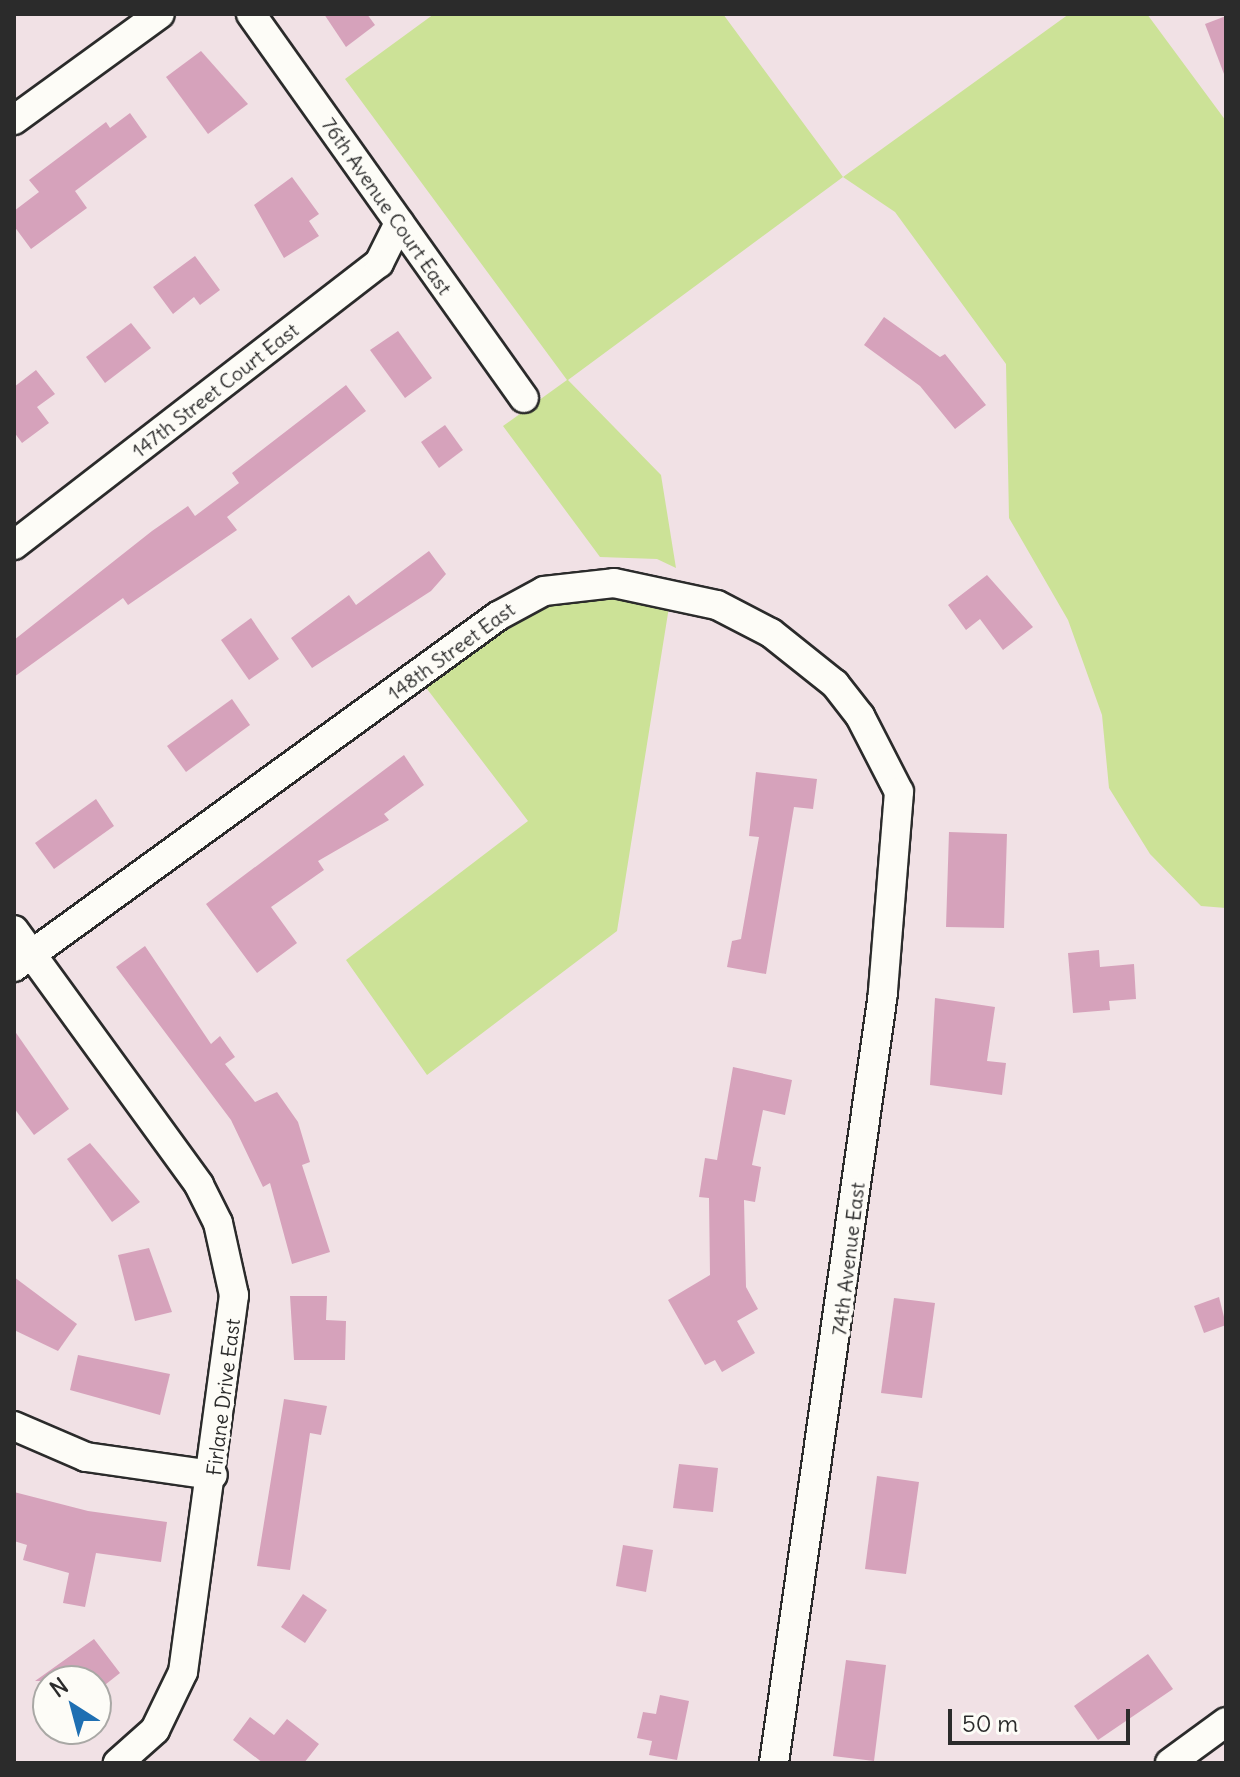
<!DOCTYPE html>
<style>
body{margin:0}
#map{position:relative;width:1240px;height:1777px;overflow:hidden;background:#f1e1e5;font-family:Delius,sans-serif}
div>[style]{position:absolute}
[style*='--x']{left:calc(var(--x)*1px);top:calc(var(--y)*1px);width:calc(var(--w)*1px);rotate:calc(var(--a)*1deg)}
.green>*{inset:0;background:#cce297}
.building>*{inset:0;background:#d6a2bb}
.roads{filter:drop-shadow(2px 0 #2b2b2b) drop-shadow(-2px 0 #2b2b2b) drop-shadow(0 2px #2b2b2b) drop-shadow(0 -2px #2b2b2b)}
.street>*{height:28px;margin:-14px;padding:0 14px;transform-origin:14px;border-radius:14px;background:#fdfcf7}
span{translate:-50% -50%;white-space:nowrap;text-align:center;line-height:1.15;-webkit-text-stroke:8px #fdfcf7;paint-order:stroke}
.street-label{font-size:20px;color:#2b2b2b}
.frame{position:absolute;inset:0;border:16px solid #2b2b2b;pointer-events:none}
.north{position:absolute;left:32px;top:1665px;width:80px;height:80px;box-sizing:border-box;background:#fdfcf7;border:2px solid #a9a8a5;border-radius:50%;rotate:324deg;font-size:22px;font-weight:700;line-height:32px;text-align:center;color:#2b2b2b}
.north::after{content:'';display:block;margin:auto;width:28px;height:36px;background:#1f6fb2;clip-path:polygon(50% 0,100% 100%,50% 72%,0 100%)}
.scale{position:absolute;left:948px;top:1709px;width:182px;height:36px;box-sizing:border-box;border:4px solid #2b2b2b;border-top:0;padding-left:10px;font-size:24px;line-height:28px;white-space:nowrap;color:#2b2b2b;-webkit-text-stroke:6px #fdfcf7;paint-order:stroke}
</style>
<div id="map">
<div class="green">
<div style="clip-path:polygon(434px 14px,723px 14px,843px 177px,1069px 14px,1147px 14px,1226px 121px,1226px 908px,1201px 906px,1150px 854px,1109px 788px,1102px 715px,1068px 620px,1009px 518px,1006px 364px,895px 212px,843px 177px,568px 380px,661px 475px,676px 568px,657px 559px,600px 557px,503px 426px,567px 380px,345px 79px)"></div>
<div style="clip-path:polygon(593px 593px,669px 607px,617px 931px,427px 1075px,346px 960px,528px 821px,424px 685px,526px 611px)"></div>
</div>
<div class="building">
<div style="clip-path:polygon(324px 14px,367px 14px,375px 25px,346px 47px)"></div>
<div style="clip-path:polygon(1226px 16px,1226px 74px,1224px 74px,1205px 24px)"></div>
<div style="clip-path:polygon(201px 51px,248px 104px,208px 134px,166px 77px)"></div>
<div style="clip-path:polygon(130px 113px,147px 137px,75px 191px,87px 208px,31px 249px,14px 226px,14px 211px,39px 192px,29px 180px,106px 122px,110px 128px)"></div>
<div style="clip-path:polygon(292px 177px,319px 214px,309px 221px,319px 236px,284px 258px,254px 205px)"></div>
<div style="clip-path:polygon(195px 256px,220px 290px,200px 305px,194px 297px,173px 314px,153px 287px)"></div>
<div style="clip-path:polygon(884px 317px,940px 357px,945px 354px,986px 405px,955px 429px,920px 386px,864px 345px)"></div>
<div style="clip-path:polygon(131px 323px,151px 348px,105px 383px,86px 357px)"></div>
<div style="clip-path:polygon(398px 331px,432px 378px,405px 398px,370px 350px)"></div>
<div style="clip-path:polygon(36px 370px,55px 394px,37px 407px,49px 423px,22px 443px,14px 432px,14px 387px)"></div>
<div style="clip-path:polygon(346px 385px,366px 411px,227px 517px,237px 530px,128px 605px,123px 598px,14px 677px,14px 640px,152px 531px,188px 506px,195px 516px,239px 483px,232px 473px)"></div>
<div style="clip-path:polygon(445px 425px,463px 450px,439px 468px,421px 442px)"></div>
<div style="clip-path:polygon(429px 551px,446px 574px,431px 591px,312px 668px,291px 638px,349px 595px,356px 605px)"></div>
<div style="clip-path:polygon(987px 575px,1033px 627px,1003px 650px,980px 619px,966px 630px,948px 605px)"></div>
<div style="clip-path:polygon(251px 618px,279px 659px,249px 680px,221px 640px)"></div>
<div style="clip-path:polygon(232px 699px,250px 725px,186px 772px,167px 746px)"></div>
<div style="clip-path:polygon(404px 755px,424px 785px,384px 814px,389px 820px,318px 861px,324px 870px,271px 907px,297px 943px,257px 973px,206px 904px)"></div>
<div style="clip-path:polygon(756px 772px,817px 779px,813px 809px,794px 807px,766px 974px,727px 967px,732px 941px,741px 939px,759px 837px,749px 836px)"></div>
<div style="clip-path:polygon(96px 799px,114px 826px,54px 869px,35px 843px)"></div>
<div style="clip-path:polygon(949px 832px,1007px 834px,1004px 928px,946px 927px)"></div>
<div style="clip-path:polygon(145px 946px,211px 1044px,220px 1036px,235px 1057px,225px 1064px,255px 1102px,277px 1092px,298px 1122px,310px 1162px,302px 1165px,330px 1252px,292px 1264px,270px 1183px,263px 1187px,231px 1120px,116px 967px)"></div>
<div style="clip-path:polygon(1099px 950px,1100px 967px,1134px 964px,1136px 999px,1109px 1001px,1110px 1010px,1073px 1013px,1068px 953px)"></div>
<div style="clip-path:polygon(935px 998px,995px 1007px,987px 1061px,1006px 1063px,1002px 1095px,930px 1085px)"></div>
<div style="clip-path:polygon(14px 1030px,69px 1109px,34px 1135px,14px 1108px)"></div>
<div style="clip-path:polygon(733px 1067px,792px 1080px,785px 1115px,763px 1110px,752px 1165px,761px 1167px,755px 1202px,744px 1200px,746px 1287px,758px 1309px,737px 1321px,755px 1353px,722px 1372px,715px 1360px,705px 1365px,668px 1300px,710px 1275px,709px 1198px,699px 1197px,705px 1158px,717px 1160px)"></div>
<div style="clip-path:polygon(90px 1143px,140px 1202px,112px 1222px,67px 1159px)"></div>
<div style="clip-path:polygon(149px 1248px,172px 1312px,135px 1321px,118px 1255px)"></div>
<div style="clip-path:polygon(14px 1277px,77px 1324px,58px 1351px,14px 1330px)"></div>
<div style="clip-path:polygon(290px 1296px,327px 1296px,326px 1320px,346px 1321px,345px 1360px,294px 1360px)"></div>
<div style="clip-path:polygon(1219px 1297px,1226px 1325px,1204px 1333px,1194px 1306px)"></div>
<div style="clip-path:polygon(894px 1298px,935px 1303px,922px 1398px,881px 1393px)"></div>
<div style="clip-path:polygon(78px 1355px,170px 1374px,160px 1415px,70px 1390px)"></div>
<div style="clip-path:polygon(284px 1399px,327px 1406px,321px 1435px,310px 1433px,290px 1570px,257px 1566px)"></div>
<div style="clip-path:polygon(679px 1464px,718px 1468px,713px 1512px,673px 1508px)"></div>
<div style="clip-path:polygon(877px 1476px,919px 1482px,906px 1574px,865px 1569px)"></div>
<div style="clip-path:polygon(14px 1492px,88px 1511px,167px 1522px,161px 1562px,96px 1553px,85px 1607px,63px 1603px,69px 1573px,23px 1560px,27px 1545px,14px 1541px)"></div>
<div style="clip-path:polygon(623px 1545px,653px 1550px,646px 1592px,616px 1586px)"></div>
<div style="clip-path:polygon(303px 1594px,327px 1610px,305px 1643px,281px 1627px)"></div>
<div style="clip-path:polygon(94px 1639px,120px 1673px,96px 1692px,96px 1681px,35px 1681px)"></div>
<div style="clip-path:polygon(1148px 1654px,1173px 1689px,1098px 1740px,1074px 1706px)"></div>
<div style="clip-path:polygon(846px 1660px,886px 1665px,874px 1761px,833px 1756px)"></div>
<div style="clip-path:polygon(660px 1695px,689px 1701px,677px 1760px,649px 1755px,652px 1741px,637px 1738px,643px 1712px,656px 1714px)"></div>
<div style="clip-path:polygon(250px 1717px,274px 1735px,287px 1719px,319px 1744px,304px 1763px,263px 1763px,233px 1740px)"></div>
</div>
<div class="roads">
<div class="street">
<div style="--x:251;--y:14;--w:471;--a:54.6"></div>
<div style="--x:14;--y:120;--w:180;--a:-36"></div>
<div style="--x:14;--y:545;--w:461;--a:-37.7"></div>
<div style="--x:379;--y:263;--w:45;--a:-63.4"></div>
<div style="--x:14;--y:930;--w:315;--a:54"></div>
<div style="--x:199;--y:1185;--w:42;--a:63.4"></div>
<div style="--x:218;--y:1223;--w:74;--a:77.5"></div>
<div style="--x:234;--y:1295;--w:380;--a:97.7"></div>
<div style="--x:183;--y:1672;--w:64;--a:115.8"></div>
<div style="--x:155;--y:1730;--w:50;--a:138.3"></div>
<div style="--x:14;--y:967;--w:598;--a:-35.95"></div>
<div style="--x:498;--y:616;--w:52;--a:-28.5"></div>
<div style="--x:544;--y:591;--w:70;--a:-6.5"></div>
<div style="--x:614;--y:583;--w:105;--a:12.1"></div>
<div style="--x:717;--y:605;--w:61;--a:27.4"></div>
<div style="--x:771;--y:633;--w:82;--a:38.6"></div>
<div style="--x:835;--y:684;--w:41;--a:52"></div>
<div style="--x:860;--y:716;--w:85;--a:62.8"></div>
<div style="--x:899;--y:792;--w:202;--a:94.6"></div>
<div style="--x:883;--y:993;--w:778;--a:98.06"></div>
<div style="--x:14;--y:1426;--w:78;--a:23.3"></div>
<div style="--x:86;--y:1457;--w:128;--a:8.1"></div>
<div style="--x:1170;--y:1763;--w:69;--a:-36.2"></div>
</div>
</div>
<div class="street-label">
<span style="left:387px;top:206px;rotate:55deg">76th Avenue Court East</span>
<span style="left:215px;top:390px;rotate:-38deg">147th Street Court East</span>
<span style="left:451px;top:651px;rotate:-36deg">148th Street East</span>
<span style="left:848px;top:1259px;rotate:-83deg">74th Avenue East</span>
<span style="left:223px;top:1397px;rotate:-83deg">Firlane Drive East</span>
</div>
<div class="frame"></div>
<div class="north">N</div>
<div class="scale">50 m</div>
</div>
